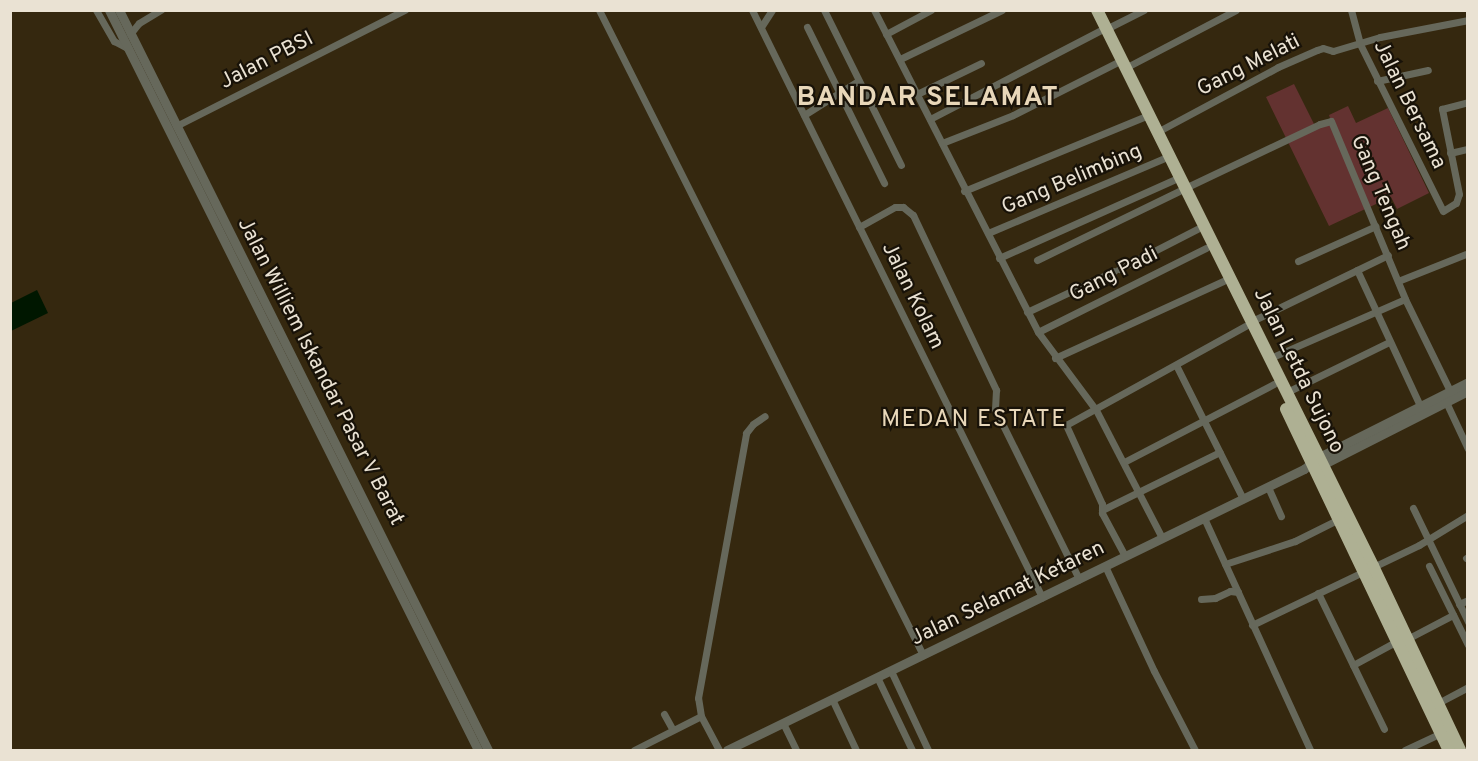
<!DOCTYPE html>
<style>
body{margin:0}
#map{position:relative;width:1478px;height:761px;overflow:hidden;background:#35280f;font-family:Overpass,sans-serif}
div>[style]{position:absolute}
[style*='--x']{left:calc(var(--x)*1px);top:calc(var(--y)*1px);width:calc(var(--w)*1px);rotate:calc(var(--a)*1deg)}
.green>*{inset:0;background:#633230}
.water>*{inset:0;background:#001700}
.minor>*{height:7px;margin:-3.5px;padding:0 3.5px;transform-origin:3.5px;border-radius:3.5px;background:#66685b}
.tertiary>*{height:9px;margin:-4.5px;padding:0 4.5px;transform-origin:4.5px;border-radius:4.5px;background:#66685b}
.trunk>*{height:12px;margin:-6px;padding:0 6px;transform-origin:6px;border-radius:6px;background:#aeb093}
span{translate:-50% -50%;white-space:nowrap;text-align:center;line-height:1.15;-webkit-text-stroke:4.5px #181208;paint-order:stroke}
.street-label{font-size:21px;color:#eae2d3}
.quarter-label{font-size:24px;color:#e8d7b9;letter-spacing:1.5px}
.district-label{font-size:27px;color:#e8d7b9;font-weight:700;letter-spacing:1.5px}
.frame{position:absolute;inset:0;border:12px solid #eae2d3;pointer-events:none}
</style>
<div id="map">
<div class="green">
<div style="clip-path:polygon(1294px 84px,1316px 128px,1331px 121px,1329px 115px,1348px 106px,1356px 123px,1388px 108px,1429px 193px,1397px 209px,1391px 197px,1329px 226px,1266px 97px)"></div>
</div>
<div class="water">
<div style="clip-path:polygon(37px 290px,48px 313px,11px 331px,11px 303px)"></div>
</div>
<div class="minor">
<div style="--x:96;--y:10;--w:36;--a:60"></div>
<div style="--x:114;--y:41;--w:17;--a:28"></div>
<div style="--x:599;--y:10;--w:722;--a:63.33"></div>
<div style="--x:752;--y:10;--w:655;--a:63.71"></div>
<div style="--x:824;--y:10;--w:173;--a:63.6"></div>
<div style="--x:874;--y:10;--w:361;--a:63"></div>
<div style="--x:1038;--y:332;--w:97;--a:53.4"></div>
<div style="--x:1096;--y:410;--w:144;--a:62.7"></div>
<div style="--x:1351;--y:10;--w:35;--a:75"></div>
<div style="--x:1360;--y:44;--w:186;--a:63.6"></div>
<div style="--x:1443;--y:211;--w:15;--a:-32"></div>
<div style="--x:1456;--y:203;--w:9;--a:-72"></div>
<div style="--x:1459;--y:194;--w:87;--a:-101.3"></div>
<div style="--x:1442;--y:109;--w:27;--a:-15"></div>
<div style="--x:761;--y:27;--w:20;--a:-57"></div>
<div style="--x:807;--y:27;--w:174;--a:63.7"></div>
<div style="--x:1106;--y:29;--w:42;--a:-26.6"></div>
<div style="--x:130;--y:34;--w:14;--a:-51"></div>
<div style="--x:139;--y:23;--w:26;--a:-31"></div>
<div style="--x:886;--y:34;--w:51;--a:-28.1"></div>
<div style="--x:900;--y:59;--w:113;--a:-25.7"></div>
<div style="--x:1125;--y:68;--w:125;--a:-27.6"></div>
<div style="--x:1377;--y:81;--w:52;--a:-12.2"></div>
<div style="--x:917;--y:94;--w:71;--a:-25.8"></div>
<div style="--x:804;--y:115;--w:64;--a:-32.2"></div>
<div style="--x:930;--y:119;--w:191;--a:-27.5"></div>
<div style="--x:176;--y:126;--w:257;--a:-26.9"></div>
<div style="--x:1157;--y:132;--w:137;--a:-28.2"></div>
<div style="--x:1278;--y:67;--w:43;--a:-23.6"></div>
<div style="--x:1317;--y:50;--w:6;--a:-18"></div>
<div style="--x:1323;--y:48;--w:10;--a:17"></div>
<div style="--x:1333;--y:51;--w:49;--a:-16.6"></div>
<div style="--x:1380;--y:37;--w:90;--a:-10.9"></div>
<div style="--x:942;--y:143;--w:76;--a:-21.5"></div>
<div style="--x:1013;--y:115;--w:115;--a:-26.8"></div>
<div style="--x:1450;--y:153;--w:18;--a:-13"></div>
<div style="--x:1185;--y:188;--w:149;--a:-25.4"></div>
<div style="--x:1320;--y:124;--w:11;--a:-15"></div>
<div style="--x:1331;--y:121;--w:193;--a:67.4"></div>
<div style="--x:1405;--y:299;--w:102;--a:63.9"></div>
<div style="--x:964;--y:191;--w:199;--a:-22.4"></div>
<div style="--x:859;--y:227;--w:41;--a:-29.1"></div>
<div style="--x:895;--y:207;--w:8;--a:0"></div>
<div style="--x:903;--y:207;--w:13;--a:39"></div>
<div style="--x:913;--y:215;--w:194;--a:64.6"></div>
<div style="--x:996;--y:390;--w:19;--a:93"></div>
<div style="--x:995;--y:409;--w:190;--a:63.7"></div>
<div style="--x:988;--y:233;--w:197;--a:-23"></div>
<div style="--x:999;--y:258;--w:191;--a:-24.1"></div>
<div style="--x:1037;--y:260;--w:158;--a:-25.9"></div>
<div style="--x:1298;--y:261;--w:85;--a:-24.2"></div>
<div style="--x:1119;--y:269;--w:88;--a:-27.1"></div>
<div style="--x:1357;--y:270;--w:150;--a:65.1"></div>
<div style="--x:1398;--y:281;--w:73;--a:-21.7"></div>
<div style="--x:1027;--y:312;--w:96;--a:-25.2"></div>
<div style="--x:1252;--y:321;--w:151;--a:-25.9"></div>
<div style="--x:1038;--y:332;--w:188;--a:-26.6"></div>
<div style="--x:1055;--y:358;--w:185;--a:-24.6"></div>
<div style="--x:1270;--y:358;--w:147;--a:-23.6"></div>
<div style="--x:1176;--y:365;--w:150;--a:63.4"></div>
<div style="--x:1287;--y:392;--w:114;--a:-26.1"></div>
<div style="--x:1446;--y:402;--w:52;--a:64.9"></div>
<div style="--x:1124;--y:462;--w:169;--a:-27.5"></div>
<div style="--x:1268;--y:487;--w:32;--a:66"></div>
<div style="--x:1413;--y:508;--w:127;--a:64.2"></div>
<div style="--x:1102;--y:510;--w:131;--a:-26.2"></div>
<div style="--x:1204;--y:518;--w:255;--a:65.4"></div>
<div style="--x:1125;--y:556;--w:49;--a:-118.1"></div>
<div style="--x:1102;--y:513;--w:9;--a:-90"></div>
<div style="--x:1102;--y:504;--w:87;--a:-114.5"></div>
<div style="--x:1066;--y:425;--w:205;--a:-28.9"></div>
<div style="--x:1466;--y:558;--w:2;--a:-27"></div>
<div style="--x:1225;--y:564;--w:74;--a:-18.2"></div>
<div style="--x:1295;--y:541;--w:49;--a:-26.6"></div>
<div style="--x:1105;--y:566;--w:116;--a:65"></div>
<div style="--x:1154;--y:671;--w:89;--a:62.6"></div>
<div style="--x:1429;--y:566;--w:88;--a:63.7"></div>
<div style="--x:1318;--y:593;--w:151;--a:64.1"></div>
<div style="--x:1201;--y:599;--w:14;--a:-4"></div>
<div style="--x:1215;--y:598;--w:17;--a:-25"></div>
<div style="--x:1230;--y:591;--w:8;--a:7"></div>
<div style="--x:1459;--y:604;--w:10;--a:-24"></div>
<div style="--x:1252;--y:625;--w:185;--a:-25.6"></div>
<div style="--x:1419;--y:545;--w:57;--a:-31.5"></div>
<div style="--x:1407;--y:639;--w:52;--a:-27.6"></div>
<div style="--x:1353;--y:665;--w:50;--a:-28.6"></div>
<div style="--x:891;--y:671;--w:87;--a:64.9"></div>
<div style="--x:877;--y:677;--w:81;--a:64.4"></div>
<div style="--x:832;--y:699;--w:56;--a:64.8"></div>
<div style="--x:1438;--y:703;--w:34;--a:-28"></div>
<div style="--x:664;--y:714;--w:18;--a:61"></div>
<div style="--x:783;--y:723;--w:30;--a:64"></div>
<div style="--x:634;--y:750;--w:75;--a:-26.9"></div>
<div style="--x:719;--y:750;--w:38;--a:-118"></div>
<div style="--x:701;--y:716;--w:18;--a:-99"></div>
<div style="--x:698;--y:698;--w:269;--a:-79.7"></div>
<div style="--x:746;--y:433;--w:11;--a:-52"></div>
<div style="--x:753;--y:424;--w:14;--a:-34"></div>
<div style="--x:1405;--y:750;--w:42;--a:-25.3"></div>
</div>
<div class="tertiary">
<div style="--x:109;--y:10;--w:827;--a:63.5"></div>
<div style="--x:119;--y:10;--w:827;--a:63.5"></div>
<div style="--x:1318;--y:467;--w:168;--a:-26.9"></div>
<div style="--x:727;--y:750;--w:642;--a:-25.97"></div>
<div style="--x:1304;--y:469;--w:19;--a:-39"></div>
<div style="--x:1319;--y:457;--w:167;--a:-26.7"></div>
</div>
<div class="trunk">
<div style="--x:1097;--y:10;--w:621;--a:63.6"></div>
<div style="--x:1373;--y:566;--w:204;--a:64.7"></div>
<div style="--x:1286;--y:409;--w:378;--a:64.5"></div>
</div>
<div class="street-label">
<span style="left:267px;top:61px;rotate:-27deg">Jalan PBSI</span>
<span style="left:1249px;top:66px;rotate:-27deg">Gang Melati</span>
<span style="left:1409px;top:105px;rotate:64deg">Jalan Bersama</span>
<span style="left:1072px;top:180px;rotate:-23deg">Gang Belimbing</span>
<span style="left:1380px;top:193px;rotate:67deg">Gang Tengah</span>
<span style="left:1114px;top:275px;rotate:-27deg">Gang Padi</span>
<span style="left:912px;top:296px;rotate:64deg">Jalan Kolam</span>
<span style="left:1298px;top:371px;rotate:64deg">Jalan Letda Sujono</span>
<span style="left:320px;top:372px;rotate:63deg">Jalan Williem Iskandar Pasar V Barat</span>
<span style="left:1008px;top:594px;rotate:-26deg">Jalan Selamat Ketaren</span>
</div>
<div class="quarter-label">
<span style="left:974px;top:421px">MEDAN ESTATE</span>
</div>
<div class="district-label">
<span style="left:928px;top:99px">BANDAR SELAMAT</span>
</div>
<div class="frame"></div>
</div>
